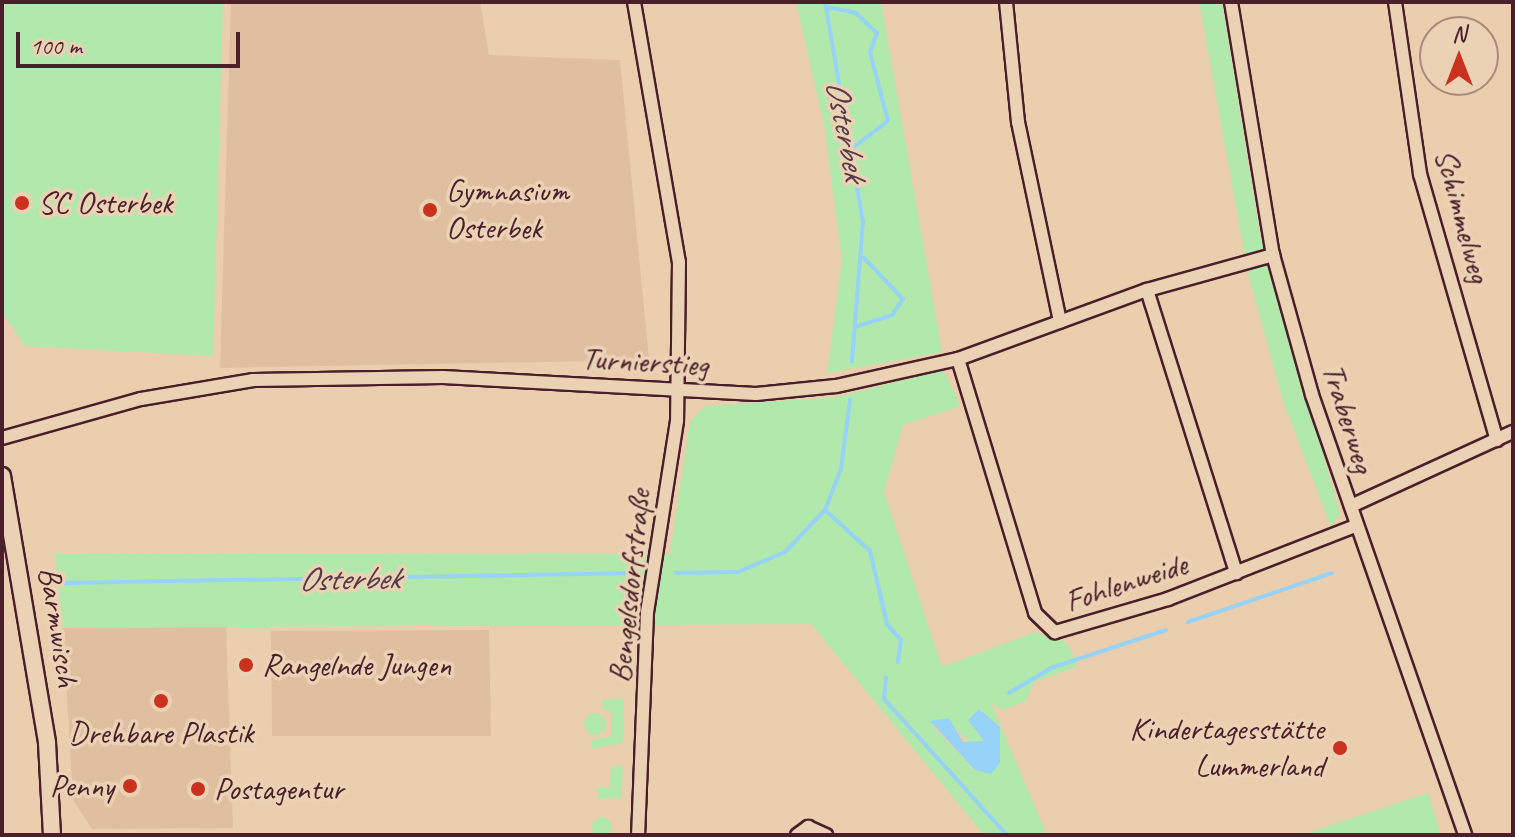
<!DOCTYPE html>
<meta charset="utf-8">
<style>
body{margin:0}
#map{position:relative;width:1515px;height:837px;overflow:hidden;background:#ebceae;font-family:Caveat,sans-serif}
div>[style]{position:absolute}
[style*='--x']{left:calc(var(--x)*1px);top:calc(var(--y)*1px);width:calc(var(--w)*1px);rotate:calc(var(--a)*1deg)}
.built>*{inset:0;background:#e0bfa0}
.green>*{inset:0;background:#b1e8ab}
.round{border-radius:50%}
.water>*{inset:0;background:#97d2f7}
.stream>*{height:4px;margin:-2px;padding:0 2px;transform-origin:2px;border-radius:2px;background:#97d2f7}
.roads{filter:drop-shadow(2px 0 #4a1f2b) drop-shadow(-2px 0 #4a1f2b) drop-shadow(0 2px #4a1f2b) drop-shadow(0 -2px #4a1f2b)}
.minor>*{height:12px;margin:-6px;padding:0 6px;transform-origin:6px;border-radius:6px;background:#ecd2b4}
.tertiary>*{height:16px;margin:-8px;padding:0 8px;transform-origin:8px;border-radius:8px;background:#ecd2b4}
.dots>*{width:22px;height:22px;translate:-50% -50%;box-sizing:border-box;border:4px solid #ecd2b4;border-radius:50%}
span{translate:-50% -50%;white-space:nowrap;text-align:center;line-height:1.15;-webkit-text-stroke:7px #ecd2b4;paint-order:stroke}
.poi-label{font-size:32px;color:#4a1f2b}
.left{translate:0 -50%;text-align:left}
.right{translate:-100% -50%;text-align:right}
.street-label{font-size:32px;color:#4a1f2b}
.water-label{font-size:34px;color:#563a4a;font-style:italic}
.frame{position:absolute;inset:0;border:4px solid #4a1f2b;pointer-events:none}
.north{position:absolute;left:1419px;top:16px;width:80px;height:80px;box-sizing:border-box;background:#ecd2b4;border:2px solid #ab8a7d;border-radius:50%;rotate:0deg;font-size:22px;font-weight:700;line-height:32px;text-align:center;color:#4a1f2b}
.north::after{content:'';display:block;margin:auto;width:28px;height:36px;background:#c8321e;clip-path:polygon(50% 0,100% 100%,50% 72%,0 100%)}
.scale{position:absolute;left:16px;top:32px;width:224px;height:36px;box-sizing:border-box;border:4px solid #4a1f2b;border-top:0;padding-left:10px;font-size:24px;line-height:28px;white-space:nowrap;color:#4a1f2b;-webkit-text-stroke:6px #ecd2b4;paint-order:stroke}
</style>
<div id="map">
<div class="built">
<div style="clip-path:polygon(231px 2px,480px 2px,489px 55px,620px 60px,649px 360px,220px 368px)"></div>
<div style="clip-path:polygon(226px 627px,233px 828px,92px 829px,73px 800px,63px 628px)"></div>
<div style="clip-path:polygon(489px 630px,491px 736px,272px 736px,271px 631px)"></div>
</div>
<div class="green">
<div style="clip-path:polygon(2px 2px,223px 2px,213px 356px,25px 346px,2px 312px)"></div>
<div style="clip-path:polygon(796px 2px,881px 2px,942px 352px,827px 373px,842px 261px,824px 124px)"></div>
<div style="clip-path:polygon(1199px 2px,1222px 2px,1259px 230px,1340px 514px,1331px 527px,1283px 401px,1248px 273px)"></div>
<div style="clip-path:polygon(evenodd,943px 370px,961px 406px,903px 425px,884px 492px,942px 667px,1036px 632px,1065px 642px,1074px 655px,1077px 667px,1034px 682px,1026px 701px,1002px 710px,991px 703px,1047px 835px,984px 835px,811px 624px,63px 628px,55px 553px,670px 554px,690px 421px,705px 406px,837px 397px,943px 370px,979px 709px,1000px 727px,975px 770px,932px 726px,957px 729px,971px 744px,984px 741px,968px 720px,979px 709px)"></div>
<div style="clip-path:polygon(624px 698px,623px 743px,591px 749px,591px 740px,611px 736px,611px 711px,603px 710px,602px 700px)"></div>
<div class="round" style="left:584px;top:713px;width:22px;height:22px"></div>
<div style="clip-path:polygon(611px 766px,623px 766px,621px 798px,597px 799px,597px 788px,610px 787px)"></div>
<div style="clip-path:polygon(1428px 793px,1441px 835px,1301px 835px)"></div>
<div class="round" style="left:592px;top:817px;width:20px;height:20px"></div>
</div>
<div class="water">
<div style="clip-path:polygon(979px 709px,1000px 727px,1000px 763px,991px 774px,975px 770px,930px 721px,949px 718px,963px 742px,984px 741px,968px 720px)"></div>
</div>
<div class="stream">
<div style="--x:825;--y:2;--w:222;--a:80.2"></div>
<div style="--x:863;--y:221;--w:141;--a:94.5"></div>
<div style="--x:826;--y:7;--w:31;--a:11"></div>
<div style="--x:856;--y:13;--w:29;--a:44"></div>
<div style="--x:877;--y:33;--w:20;--a:110"></div>
<div style="--x:870;--y:52;--w:71;--a:75.4"></div>
<div style="--x:888;--y:121;--w:46;--a:142.9"></div>
<div style="--x:858;--y:326;--w:36;--a:-18"></div>
<div style="--x:892;--y:315;--w:19;--a:-55"></div>
<div style="--x:903;--y:299;--w:57;--a:-133.6"></div>
<div style="--x:825;--y:510;--w:61;--a:42.3"></div>
<div style="--x:870;--y:551;--w:75;--a:76.9"></div>
<div style="--x:887;--y:624;--w:21;--a:49"></div>
<div style="--x:901;--y:640;--w:22;--a:98"></div>
<div style="--x:676;--y:573;--w:62;--a:-0.9"></div>
<div style="--x:738;--y:572;--w:51;--a:-23.1"></div>
<div style="--x:785;--y:552;--w:58;--a:-46.4"></div>
<div style="--x:825;--y:510;--w:44;--a:-68.7"></div>
<div style="--x:841;--y:469;--w:70;--a:-82.6"></div>
<div style="--x:62;--y:583;--w:573;--a:-1"></div>
<div style="--x:1188;--y:622;--w:152;--a:-18.8"></div>
<div style="--x:886;--y:677;--w:22;--a:95"></div>
<div style="--x:884;--y:699;--w:183;--a:47.9"></div>
<div style="--x:1009;--y:693;--w:49;--a:-30.8"></div>
<div style="--x:1051;--y:668;--w:121;--a:-18.3"></div>
</div>
<div class="roads">
<div class="minor">
<div style="--x:634;--y:2;--w:264;--a:80.2"></div>
<div style="--x:679;--y:262;--w:159;--a:90.7"></div>
<div style="--x:677;--y:421;--w:194;--a:98.9"></div>
<div style="--x:647;--y:613;--w:222;--a:92.3"></div>
<div style="--x:1006;--y:2;--w:121;--a:84.3"></div>
<div style="--x:1018;--y:122;--w:204;--a:78.1"></div>
<div style="--x:1231;--y:2;--w:256;--a:80.6"></div>
<div style="--x:1273;--y:255;--w:145;--a:74.4"></div>
<div style="--x:1312;--y:395;--w:466;--a:70.8"></div>
<div style="--x:1395;--y:2;--w:174;--a:81.7"></div>
<div style="--x:1420;--y:174;--w:277;--a:73.9"></div>
<div style="--x:1147;--y:290;--w:297;--a:72.5"></div>
<div style="--x:958;--y:359;--w:265;--a:73.1"></div>
<div style="--x:1035;--y:613;--w:28;--a:44"></div>
<div style="--x:1055;--y:632;--w:118;--a:-16.3"></div>
<div style="--x:1168;--y:599;--w:199;--a:-21.3"></div>
<div style="--x:2;--y:438;--w:144;--a:-15.7"></div>
<div style="--x:141;--y:399;--w:114;--a:-9.6"></div>
<div style="--x:253;--y:380;--w:190;--a:-0.9"></div>
<div style="--x:443;--y:377;--w:313;--a:3.1"></div>
<div style="--x:756;--y:394;--w:80;--a:-5.7"></div>
<div style="--x:836;--y:386;--w:125;--a:-12.5"></div>
<div style="--x:958;--y:359;--w:201;--a:-20.1"></div>
<div style="--x:1147;--y:290;--w:131;--a:-15.5"></div>
<div style="--x:1351;--y:506;--w:178;--a:-24.6"></div>
<div style="--x:797;--y:835;--w:14;--a:-36"></div>
<div style="--x:808;--y:827;--w:20;--a:24"></div>
</div>
<div class="tertiary">
<div style="--x:2;--y:476;--w:271;--a:80.4"></div>
<div style="--x:47;--y:743;--w:92;--a:86.9"></div>
</div>
</div>
<div class="dots">
<div style="left:22px;top:203px;background:#c8321e"></div>
<div style="left:430px;top:210px;background:#c8321e"></div>
<div style="left:246px;top:665px;background:#c8321e"></div>
<div style="left:161px;top:701px;background:#c8321e"></div>
<div style="left:1340px;top:748px;background:#c8321e"></div>
<div style="left:130px;top:786px;background:#c8321e"></div>
<div style="left:198px;top:789px;background:#c8321e"></div>
</div>
<div class="poi-label">
<span class="left" style="left:446px;top:210px">Gymnasium<br>Osterbek</span>
<span class="left" style="left:38px;top:203px">SC Osterbek</span>
<span class="left" style="left:262px;top:665px">Rangelnde Jungen</span>
<span class="right" style="left:1324px;top:748px">Kindertagesstätte<br>Lummerland</span>
<span style="left:161px;top:733px">Drehbare Plastik</span>
<span class="right" style="left:114px;top:786px">Penny</span>
<span class="left" style="left:214px;top:789px">Postagentur</span>
</div>
<div class="street-label">
<span style="left:1462px;top:216px;rotate:75deg">Schimmelweg</span>
<span style="left:645px;top:362px;rotate:3deg">Turnierstieg</span>
<span style="left:1348px;top:418px;rotate:73deg">Traberweg</span>
<span style="left:1126px;top:583px;rotate:-18deg">Fohlenweide</span>
<span style="left:630px;top:586px;rotate:-84deg">Bengelsdorfstraße</span>
<span style="left:58px;top:627px;rotate:81deg">Barmwisch</span>
</div>
<div class="water-label">
<span style="left:847px;top:130px;rotate:79deg">Osterbek</span>
<span style="left:349px;top:578px;rotate:-1deg">Osterbek</span>
</div>
<div class="frame"></div>
<div class="north">N</div>
<div class="scale">100 m</div>
</div>
